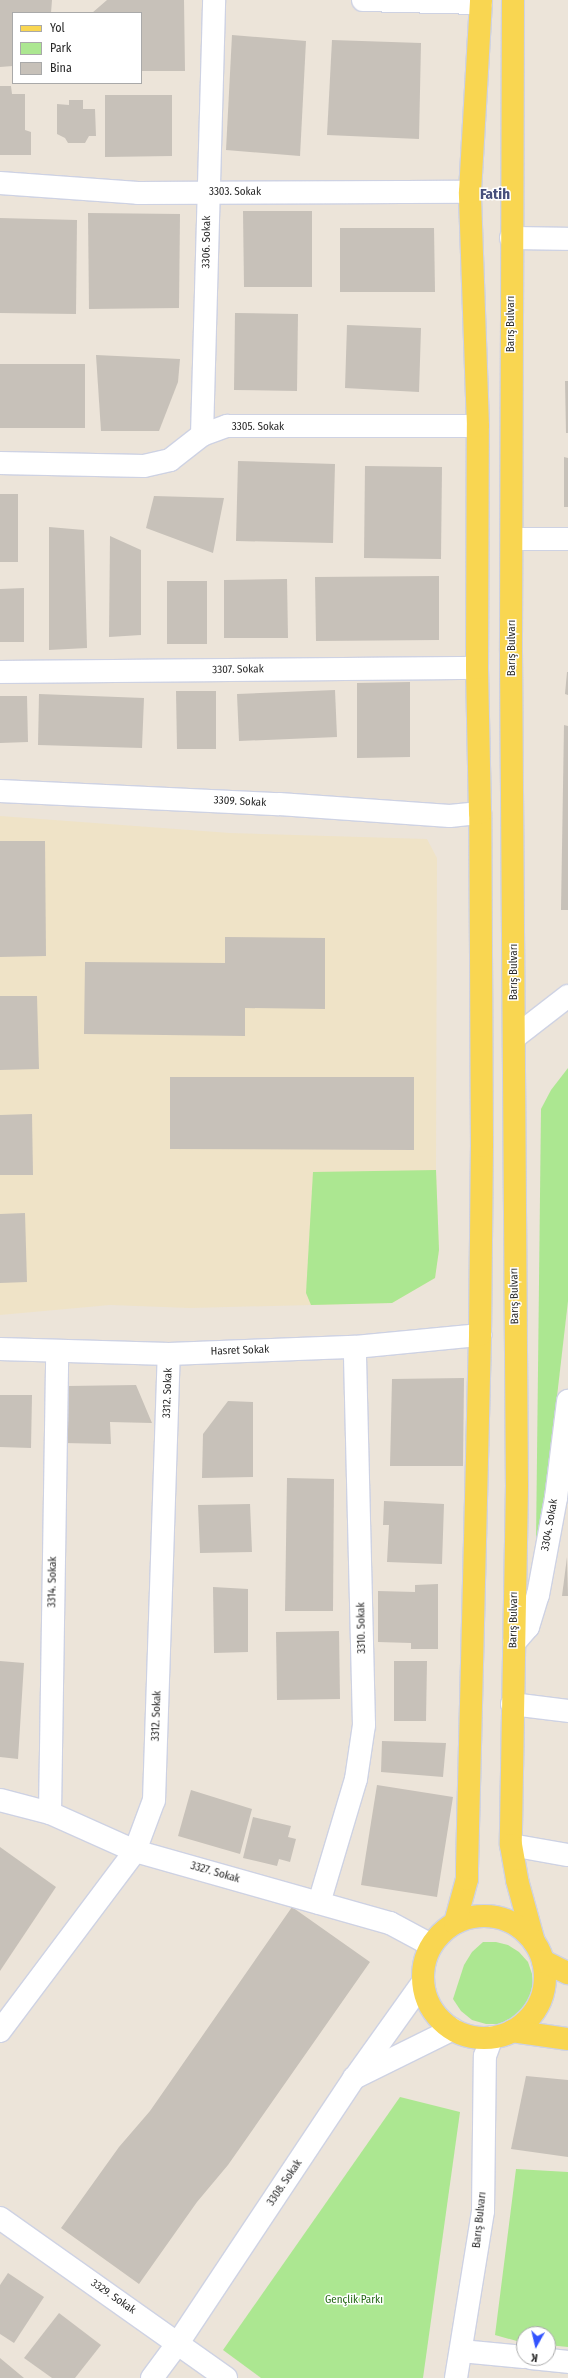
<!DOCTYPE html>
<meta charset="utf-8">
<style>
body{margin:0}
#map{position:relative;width:568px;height:2378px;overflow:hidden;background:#ece4d9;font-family:"Fira Sans Condensed",sans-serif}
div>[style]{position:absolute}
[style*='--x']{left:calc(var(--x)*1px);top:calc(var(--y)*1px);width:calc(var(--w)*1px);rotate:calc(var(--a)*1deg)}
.education>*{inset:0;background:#efe3c7}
.green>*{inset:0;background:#ace791}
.building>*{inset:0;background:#c7c1b9}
.roads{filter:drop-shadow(1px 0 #ced2e3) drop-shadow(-1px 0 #ced2e3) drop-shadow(0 1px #ced2e3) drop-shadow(0 -1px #ced2e3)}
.minor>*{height:22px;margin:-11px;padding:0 11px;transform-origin:11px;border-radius:11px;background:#fff}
.major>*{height:22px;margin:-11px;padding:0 11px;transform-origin:11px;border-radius:11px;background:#f9d651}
.major>.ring{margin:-11px;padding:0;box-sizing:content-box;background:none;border:22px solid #f9d651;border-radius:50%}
span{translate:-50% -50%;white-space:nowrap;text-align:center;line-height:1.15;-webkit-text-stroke:3px #fff;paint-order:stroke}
.street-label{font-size:11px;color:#282828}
.park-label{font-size:11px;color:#246915}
.district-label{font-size:15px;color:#464f7c;font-weight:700}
.legend{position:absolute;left:12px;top:12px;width:130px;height:72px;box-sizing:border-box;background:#fff;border:1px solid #a9a9a9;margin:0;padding:5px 7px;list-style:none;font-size:12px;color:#282828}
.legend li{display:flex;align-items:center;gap:8px;height:20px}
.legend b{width:20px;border:1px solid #a9a9a9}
.north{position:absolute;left:516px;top:2326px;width:40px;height:40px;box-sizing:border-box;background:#fff;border:1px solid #a9a9a9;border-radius:50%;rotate:188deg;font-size:11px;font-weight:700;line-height:16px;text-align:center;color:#282828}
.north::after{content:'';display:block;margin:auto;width:14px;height:18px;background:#3354ff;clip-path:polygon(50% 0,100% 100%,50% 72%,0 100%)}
</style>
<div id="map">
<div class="education">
<div style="clip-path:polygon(0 816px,230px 833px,427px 839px,437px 858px,436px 1170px,439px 1250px,435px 1278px,392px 1303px,190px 1308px,110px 1305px,0 1315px)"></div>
</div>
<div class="green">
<div style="clip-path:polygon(568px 1068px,568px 1301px,540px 1544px,536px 1543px,541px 1109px,551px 1090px)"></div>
<div style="clip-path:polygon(436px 1170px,439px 1250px,435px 1278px,392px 1303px,311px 1305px,306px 1293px,313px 1172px)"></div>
<div style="clip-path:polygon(483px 1942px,496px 1942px,508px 1945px,519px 1952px,528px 1962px,532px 1974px,533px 1987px,530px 2000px,523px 2011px,513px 2019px,501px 2024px,486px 2024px,472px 2020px,461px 2011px,453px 1999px,464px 1965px,472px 1952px)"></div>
<div style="clip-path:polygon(400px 2097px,460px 2112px,423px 2378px,261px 2378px,223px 2350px)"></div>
<div style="clip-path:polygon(516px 2169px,568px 2172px,568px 2347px,548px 2345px,548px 2334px,524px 2334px,524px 2343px,495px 2335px)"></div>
</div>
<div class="building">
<div style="clip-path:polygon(0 0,52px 0,51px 13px,13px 13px,13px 66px,0 67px)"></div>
<div style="clip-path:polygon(107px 0,184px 0,185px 71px,141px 71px,141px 13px,92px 13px)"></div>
<div style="clip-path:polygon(232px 35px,306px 41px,300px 156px,226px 150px)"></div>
<div style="clip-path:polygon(332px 40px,421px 43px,419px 139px,327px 135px)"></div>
<div style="clip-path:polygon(0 86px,11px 86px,12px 94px,25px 94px,25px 130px,31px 132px,31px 155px,0 155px)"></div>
<div style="clip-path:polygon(105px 95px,172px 95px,172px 156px,105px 157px)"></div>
<div style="clip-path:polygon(69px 100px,83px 100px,83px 109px,95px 109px,96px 136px,89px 136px,85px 143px,68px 143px,65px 138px,57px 134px,57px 104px,69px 105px)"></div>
<div style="clip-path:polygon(243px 211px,312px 211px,312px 287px,244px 287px)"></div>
<div style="clip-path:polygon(88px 213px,180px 214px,179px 308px,89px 309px)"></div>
<div style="clip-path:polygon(0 218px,77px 220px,76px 314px,0 313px)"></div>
<div style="clip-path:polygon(340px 228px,434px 228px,435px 292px,340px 292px)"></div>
<div style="clip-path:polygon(235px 313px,298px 314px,297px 391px,234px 390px)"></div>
<div style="clip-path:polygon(347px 325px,421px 328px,419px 392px,345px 388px)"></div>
<div style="clip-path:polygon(96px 355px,180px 359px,178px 382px,159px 431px,101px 431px)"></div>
<div style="clip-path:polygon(0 364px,85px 364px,85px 428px,0 428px)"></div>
<div style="clip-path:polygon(565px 381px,568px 381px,568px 433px,566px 433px)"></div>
<div style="clip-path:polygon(564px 457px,568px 458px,568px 507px,564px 507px)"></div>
<div style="clip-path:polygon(238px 461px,335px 464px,333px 543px,236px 541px)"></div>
<div style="clip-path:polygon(365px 466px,442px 467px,441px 559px,364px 558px)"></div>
<div style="clip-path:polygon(0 494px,18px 494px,18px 562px,0 562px)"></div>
<div style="clip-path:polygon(154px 496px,224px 498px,213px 553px,146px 528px)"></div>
<div style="clip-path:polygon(49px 527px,84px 530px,87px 648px,49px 650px)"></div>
<div style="clip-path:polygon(110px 536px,141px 550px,141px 635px,109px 637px)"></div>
<div style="clip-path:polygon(439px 576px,439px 640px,316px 641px,315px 577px)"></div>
<div style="clip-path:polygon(287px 579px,288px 638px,224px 638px,224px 580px)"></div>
<div style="clip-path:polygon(167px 581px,207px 581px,207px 644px,167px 644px)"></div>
<div style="clip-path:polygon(24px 588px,24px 642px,0 642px,0 589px)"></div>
<div style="clip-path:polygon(567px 672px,568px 672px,568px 695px,565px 694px)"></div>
<div style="clip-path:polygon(410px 682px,410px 757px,357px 758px,357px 683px)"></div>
<div style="clip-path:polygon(335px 690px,337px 737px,239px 741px,237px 694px)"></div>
<div style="clip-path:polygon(176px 691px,216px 691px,216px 749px,177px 749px)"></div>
<div style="clip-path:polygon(39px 694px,144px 698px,142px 748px,38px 745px)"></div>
<div style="clip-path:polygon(0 696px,27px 696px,28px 742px,0 743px)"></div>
<div style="clip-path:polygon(564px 725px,568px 726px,568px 910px,561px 910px)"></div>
<div style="clip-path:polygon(0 841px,45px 841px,46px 956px,0 957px)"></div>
<div style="clip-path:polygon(225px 937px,325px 938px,325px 1009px,245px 1008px,245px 1036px,84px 1034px,85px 962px,225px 963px)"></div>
<div style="clip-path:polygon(0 996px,37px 996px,39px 1069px,0 1070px)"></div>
<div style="clip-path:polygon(170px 1077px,414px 1077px,414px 1150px,170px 1149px)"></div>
<div style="clip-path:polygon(32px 1114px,33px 1175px,0 1175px,0 1115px)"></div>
<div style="clip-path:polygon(25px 1213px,27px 1282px,0 1283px,0 1214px)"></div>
<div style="clip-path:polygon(464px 1378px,463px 1466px,390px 1466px,392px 1379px)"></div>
<div style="clip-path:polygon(136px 1385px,152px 1423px,110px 1422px,111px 1444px,64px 1443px,68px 1386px)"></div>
<div style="clip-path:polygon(0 1395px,32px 1395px,31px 1448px,0 1447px)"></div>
<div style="clip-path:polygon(228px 1401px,253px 1402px,253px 1477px,202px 1478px,203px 1434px)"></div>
<div style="clip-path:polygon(287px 1478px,334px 1479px,333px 1611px,285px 1611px)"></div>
<div style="clip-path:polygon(384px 1501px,444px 1504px,442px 1564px,387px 1562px,389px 1525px,383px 1525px)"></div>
<div style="clip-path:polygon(250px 1504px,252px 1552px,200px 1553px,198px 1505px)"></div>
<div style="clip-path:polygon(567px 1557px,568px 1596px,562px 1596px)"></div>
<div style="clip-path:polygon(438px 1584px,438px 1649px,411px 1649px,411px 1643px,378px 1642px,378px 1591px,415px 1592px,415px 1585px)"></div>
<div style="clip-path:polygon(213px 1587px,248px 1589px,248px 1652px,214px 1653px)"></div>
<div style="clip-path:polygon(339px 1631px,340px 1699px,277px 1700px,276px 1632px)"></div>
<div style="clip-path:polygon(0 1661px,24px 1663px,18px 1759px,0 1757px)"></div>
<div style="clip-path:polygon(394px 1661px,427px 1661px,426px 1721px,394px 1721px)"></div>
<div style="clip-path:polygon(382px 1741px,446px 1743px,443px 1777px,381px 1772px)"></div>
<div style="clip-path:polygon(377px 1785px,453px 1797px,437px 1897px,361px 1885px)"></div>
<div style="clip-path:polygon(191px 1790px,252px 1809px,240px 1854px,178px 1836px)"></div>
<div style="clip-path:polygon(253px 1817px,291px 1826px,288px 1837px,296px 1839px,290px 1862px,279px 1859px,277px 1866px,243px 1858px)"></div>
<div style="clip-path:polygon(0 1847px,56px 1887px,0 1971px)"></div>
<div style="clip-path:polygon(292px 1907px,370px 1962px,228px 2165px,197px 2202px,139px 2284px,61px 2228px,119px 2147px,150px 2111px)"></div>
<div style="clip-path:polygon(526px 2076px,568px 2080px,568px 2157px,511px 2149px)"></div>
<div style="clip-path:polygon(8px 2273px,44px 2297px,14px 2343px,0 2334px,0 2285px)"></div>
<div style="clip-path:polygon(59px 2313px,101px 2345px,75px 2378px,52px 2378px,24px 2358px)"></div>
<div style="clip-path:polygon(0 2358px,24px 2378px,0 2378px)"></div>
</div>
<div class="roads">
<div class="minor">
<div style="--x:363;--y:0;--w:118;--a:1.5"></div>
<div style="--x:0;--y:183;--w:138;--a:4.1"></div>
<div style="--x:138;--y:193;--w:332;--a:-0.2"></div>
<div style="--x:511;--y:238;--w:57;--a:1"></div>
<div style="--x:202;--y:435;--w:435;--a:-88.4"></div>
<div style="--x:0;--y:463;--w:144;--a:1.2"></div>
<div style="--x:144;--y:466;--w:27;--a:-13"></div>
<div style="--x:170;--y:460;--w:41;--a:-38"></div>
<div style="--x:202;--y:435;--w:27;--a:-20"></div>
<div style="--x:227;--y:426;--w:251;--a:0"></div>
<div style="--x:512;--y:539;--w:56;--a:0"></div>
<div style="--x:0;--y:672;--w:477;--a:-0.5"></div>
<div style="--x:0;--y:791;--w:279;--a:2.7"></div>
<div style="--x:279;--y:804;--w:171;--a:4"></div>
<div style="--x:450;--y:816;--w:30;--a:-6"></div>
<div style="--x:515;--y:1037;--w:67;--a:-37.7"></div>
<div style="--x:0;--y:1349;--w:169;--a:1.7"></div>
<div style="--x:169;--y:1354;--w:186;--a:-2.2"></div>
<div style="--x:355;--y:1347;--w:126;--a:-5.5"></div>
<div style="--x:514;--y:1643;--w:21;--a:-49"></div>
<div style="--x:528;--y:1627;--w:34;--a:-73"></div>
<div style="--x:538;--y:1595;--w:99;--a:-79.5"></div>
<div style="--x:556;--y:1498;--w:98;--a:-82.9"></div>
<div style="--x:512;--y:1704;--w:56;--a:7.1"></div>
<div style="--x:0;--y:1800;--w:52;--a:14.6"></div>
<div style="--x:50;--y:1813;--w:93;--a:24.1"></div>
<div style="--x:135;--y:1851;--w:265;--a:15.8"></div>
<div style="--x:390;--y:1923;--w:47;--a:28.2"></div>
<div style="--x:50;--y:1813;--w:461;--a:-89.1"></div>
<div style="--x:511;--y:1845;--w:58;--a:10"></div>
<div style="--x:319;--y:1903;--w:129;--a:-73.4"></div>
<div style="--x:356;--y:1779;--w:55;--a:-81.6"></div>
<div style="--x:364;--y:1725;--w:378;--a:-91.4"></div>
<div style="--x:0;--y:2031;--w:225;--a:-53.1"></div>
<div style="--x:135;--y:1851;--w:54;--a:-69.6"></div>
<div style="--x:154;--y:1800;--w:446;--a:-88.1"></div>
<div style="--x:356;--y:2076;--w:115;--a:-54.5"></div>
<div style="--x:0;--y:2218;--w:277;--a:35.3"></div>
<div style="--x:461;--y:2351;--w:63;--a:5.4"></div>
<div style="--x:531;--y:2358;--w:37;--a:6"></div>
<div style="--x:152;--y:2378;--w:44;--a:-53.4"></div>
<div style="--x:178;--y:2343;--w:318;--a:-56.4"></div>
<div style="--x:354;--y:2078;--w:110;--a:-26.3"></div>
<div style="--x:456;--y:2378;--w:169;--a:-80.8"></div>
<div style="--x:483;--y:2211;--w:155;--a:-89.3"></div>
<div style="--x:485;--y:2056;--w:20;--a:-70"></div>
</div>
<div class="major">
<div style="--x:513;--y:0;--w:652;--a:90.18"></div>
<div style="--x:511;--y:652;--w:833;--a:89.59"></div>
<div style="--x:517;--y:1485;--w:360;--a:91"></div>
<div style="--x:511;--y:1845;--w:36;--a:80"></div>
<div style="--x:517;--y:1880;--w:64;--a:74.7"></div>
<div class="ring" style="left:423px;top:1916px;width:100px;height:100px"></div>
<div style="--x:455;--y:1923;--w:46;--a:-74.7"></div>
<div style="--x:467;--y:1879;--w:11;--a:-90"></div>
<div style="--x:467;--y:1868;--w:533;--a:-88.6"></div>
<div style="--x:480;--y:1335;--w:189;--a:-89.4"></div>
<div style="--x:482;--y:1146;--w:333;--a:-90.3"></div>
<div style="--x:480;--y:813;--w:145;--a:-91.2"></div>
<div style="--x:477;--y:668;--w:242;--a:-89.8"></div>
<div style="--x:478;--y:426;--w:234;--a:-92"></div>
<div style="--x:470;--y:192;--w:192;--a:-86.7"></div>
<div style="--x:543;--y:1961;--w:28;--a:26"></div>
<div style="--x:512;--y:2031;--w:57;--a:8.1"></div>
</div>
</div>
<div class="street-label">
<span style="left:235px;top:192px">3303. Sokak</span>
<span style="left:207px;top:242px;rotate:-89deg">3306. Sokak</span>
<span style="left:511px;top:324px;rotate:-90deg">Barış Bulvarı</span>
<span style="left:258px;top:427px">3305. Sokak</span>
<span style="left:512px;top:648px;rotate:-90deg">Barış Bulvarı</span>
<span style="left:238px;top:670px;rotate:-1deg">3307. Sokak</span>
<span style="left:240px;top:802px;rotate:3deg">3309. Sokak</span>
<span style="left:514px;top:972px;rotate:-90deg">Barış Bulvarı</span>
<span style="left:515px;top:1296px;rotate:-91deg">Barış Bulvarı</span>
<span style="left:240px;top:1351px;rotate:-2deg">Hasret Sokak</span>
<span style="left:168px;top:1393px;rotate:-88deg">3312. Sokak</span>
<span style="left:550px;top:1525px;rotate:-80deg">3304. Sokak</span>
<span style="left:53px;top:1582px;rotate:-89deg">3314. Sokak</span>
<span style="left:514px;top:1620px;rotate:-89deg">Barış Bulvarı</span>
<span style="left:362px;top:1628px;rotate:-91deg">3310. Sokak</span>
<span style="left:157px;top:1716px;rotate:-88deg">3312. Sokak</span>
<span style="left:215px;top:1873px;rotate:16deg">3327. Sokak</span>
<span style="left:285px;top:2183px;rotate:-56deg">3308. Sokak</span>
<span style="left:480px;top:2220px;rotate:-84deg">Barış Bulvarı</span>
<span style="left:113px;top:2297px;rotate:35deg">3329. Sokak</span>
</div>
<div class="park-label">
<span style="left:354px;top:2300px">Gençlik Parkı</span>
</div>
<div class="district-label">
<span style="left:495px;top:195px">Fatih</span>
</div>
<ul class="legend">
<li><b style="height:5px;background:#f9d651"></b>Yol</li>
<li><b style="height:11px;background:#ace791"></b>Park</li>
<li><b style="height:11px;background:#c7c1b9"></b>Bina</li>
</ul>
<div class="north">K</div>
</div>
